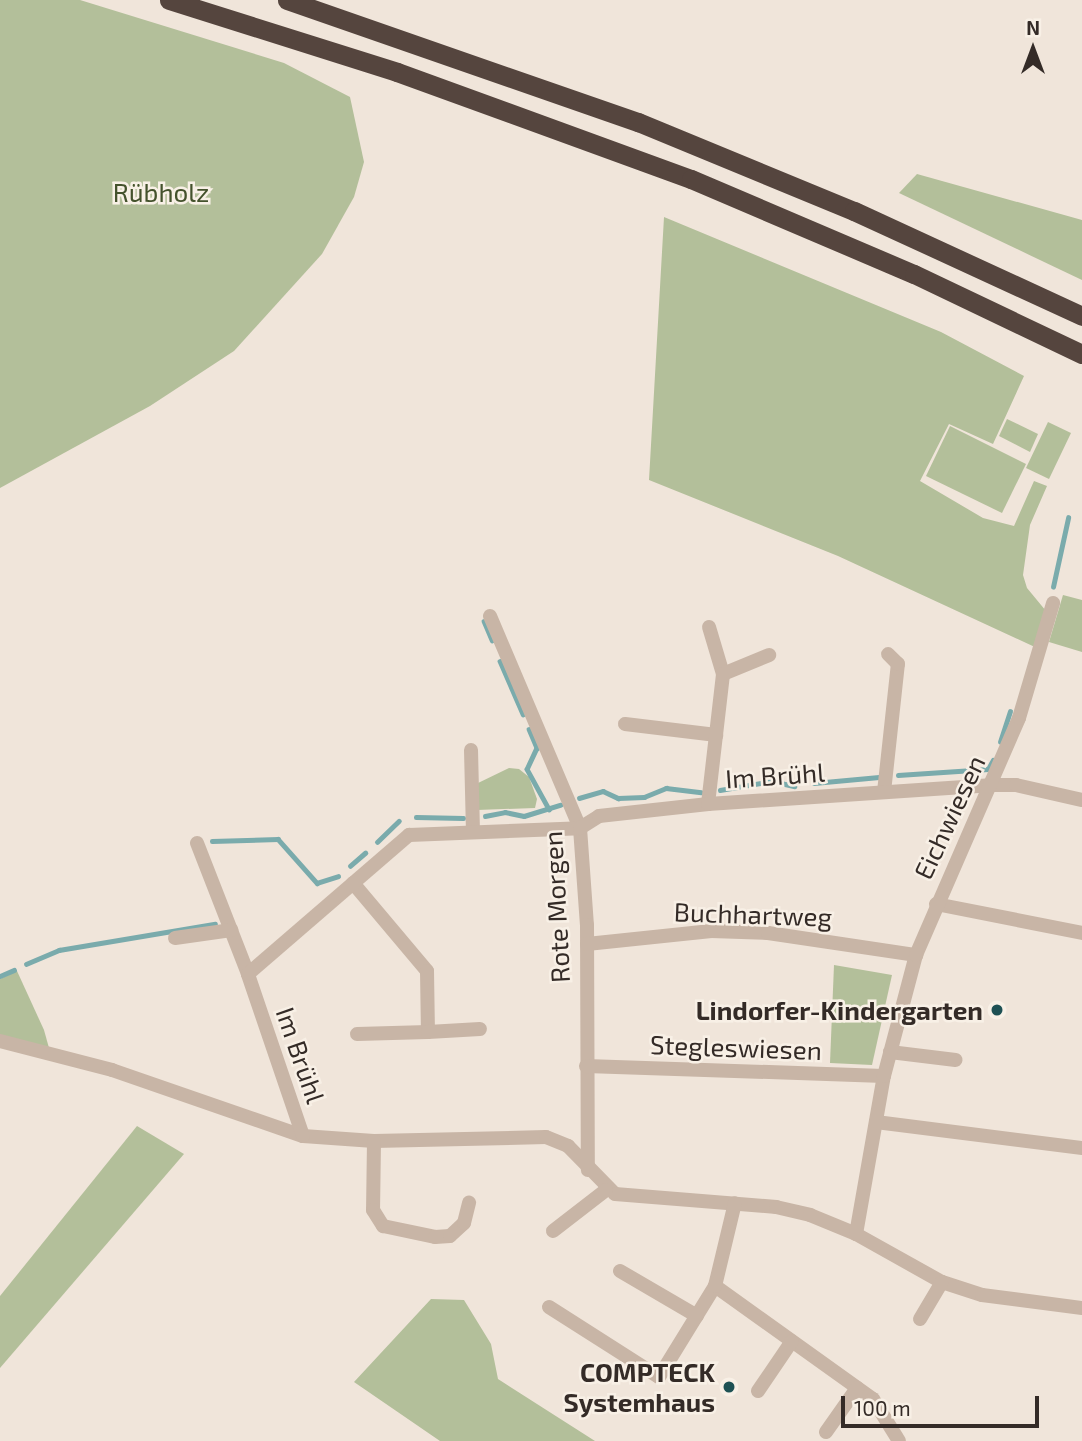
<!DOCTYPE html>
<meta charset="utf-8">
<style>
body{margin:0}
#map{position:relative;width:1082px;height:1441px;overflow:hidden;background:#f0e5da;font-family:"Exo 2",sans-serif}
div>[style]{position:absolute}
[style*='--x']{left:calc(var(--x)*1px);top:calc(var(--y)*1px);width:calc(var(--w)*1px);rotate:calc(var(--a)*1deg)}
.green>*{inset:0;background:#b3bf9a}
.stream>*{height:4.5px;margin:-2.25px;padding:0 2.25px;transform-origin:2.25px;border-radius:2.25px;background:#7aabac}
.minor>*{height:14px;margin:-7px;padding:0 7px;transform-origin:7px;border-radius:7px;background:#c8b5a6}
.highway>*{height:19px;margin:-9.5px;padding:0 9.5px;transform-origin:9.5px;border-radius:9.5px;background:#55453e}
.dots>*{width:19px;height:19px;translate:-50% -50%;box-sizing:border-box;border:4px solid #f8f0e6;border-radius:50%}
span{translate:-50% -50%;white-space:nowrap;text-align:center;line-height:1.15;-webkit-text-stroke:5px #f8f0e6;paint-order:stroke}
.park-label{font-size:26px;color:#44522c}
.street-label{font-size:26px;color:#342b27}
.poi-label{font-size:26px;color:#342b27;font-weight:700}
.right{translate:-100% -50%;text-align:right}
.north{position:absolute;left:998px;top:14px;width:70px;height:70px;-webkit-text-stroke:5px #f8f0e6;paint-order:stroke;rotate:0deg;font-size:19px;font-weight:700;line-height:28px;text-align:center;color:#342b27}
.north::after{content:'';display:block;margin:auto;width:24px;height:32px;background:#342b27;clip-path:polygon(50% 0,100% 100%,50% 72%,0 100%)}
.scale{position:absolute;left:841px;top:1396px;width:198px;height:32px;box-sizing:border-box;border:4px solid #342b27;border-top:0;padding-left:9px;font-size:21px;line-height:24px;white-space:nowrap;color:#342b27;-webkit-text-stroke:5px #f8f0e6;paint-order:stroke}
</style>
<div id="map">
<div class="green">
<div style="clip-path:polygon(0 0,80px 0,284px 63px,350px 97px,364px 162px,354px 197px,322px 254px,234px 351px,150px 406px,0 488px)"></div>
<div style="clip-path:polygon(917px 174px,1082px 220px,1082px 280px,899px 193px)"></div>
<div style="clip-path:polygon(664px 217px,941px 332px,1024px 376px,993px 444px,949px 424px,920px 481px,983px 518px,1014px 526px,1034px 481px,1047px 486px,1030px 525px,1023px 575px,1027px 588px,1046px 611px,1037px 648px,838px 556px,649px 480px)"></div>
<div style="clip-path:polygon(1007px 419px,1038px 434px,1030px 452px,999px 436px)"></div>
<div style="clip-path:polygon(1048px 422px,1071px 433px,1049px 479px,1026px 468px)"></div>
<div style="clip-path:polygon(950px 426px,1026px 464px,1002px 513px,926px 476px)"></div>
<div style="clip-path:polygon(1063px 595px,1082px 600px,1082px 652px,1049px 642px)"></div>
<div style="clip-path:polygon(509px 768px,519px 769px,529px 777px,537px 799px,535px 808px,477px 810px,476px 784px)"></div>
<div style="clip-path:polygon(834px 965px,892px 975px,872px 1065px,830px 1063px)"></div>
<div style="clip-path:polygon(17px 971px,44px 1030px,49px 1048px,0 1037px,0 979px)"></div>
<div style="clip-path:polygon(137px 1126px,184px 1154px,0 1368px,0 1296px)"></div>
<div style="clip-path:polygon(431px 1299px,464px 1300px,491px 1344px,498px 1379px,595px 1441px,440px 1441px,354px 1382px)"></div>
</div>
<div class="stream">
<div style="--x:1053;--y:587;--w:71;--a:-77.7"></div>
<div style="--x:484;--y:621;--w:21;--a:67"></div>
<div style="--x:500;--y:661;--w:58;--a:66.5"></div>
<div style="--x:529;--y:729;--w:21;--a:67"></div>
<div style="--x:537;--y:748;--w:23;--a:115"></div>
<div style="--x:527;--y:769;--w:46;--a:61.2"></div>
<div style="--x:1000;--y:742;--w:32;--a:-72"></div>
<div style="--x:898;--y:775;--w:90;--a:-3.8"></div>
<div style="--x:988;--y:769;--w:10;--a:-61"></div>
<div style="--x:814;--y:783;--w:65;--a:-5.3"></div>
<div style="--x:720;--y:790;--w:53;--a:-9.8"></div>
<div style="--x:772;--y:781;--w:23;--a:13"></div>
<div style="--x:579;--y:798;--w:25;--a:-16"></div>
<div style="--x:603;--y:791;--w:17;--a:25"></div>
<div style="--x:618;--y:798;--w:26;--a:-2"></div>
<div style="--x:644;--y:797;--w:24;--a:-22"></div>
<div style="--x:666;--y:788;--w:35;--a:7"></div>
<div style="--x:485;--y:816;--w:20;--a:-11"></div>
<div style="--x:505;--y:812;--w:19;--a:12"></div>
<div style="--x:524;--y:816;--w:38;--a:-17"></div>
<div style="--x:416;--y:817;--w:47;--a:1.2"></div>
<div style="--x:212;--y:841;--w:66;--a:-1.7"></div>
<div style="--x:278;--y:839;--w:59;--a:48.4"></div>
<div style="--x:317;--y:883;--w:22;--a:-18"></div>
<div style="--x:377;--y:842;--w:30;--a:-44"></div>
<div style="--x:350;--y:866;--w:20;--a:-41"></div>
<div style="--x:26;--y:964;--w:36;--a:-23"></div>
<div style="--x:59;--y:950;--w:158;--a:-9.5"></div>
<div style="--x:0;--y:976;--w:15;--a:-23"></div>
</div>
<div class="minor">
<div style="--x:490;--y:616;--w:230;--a:67"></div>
<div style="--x:580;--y:828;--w:97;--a:85.9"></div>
<div style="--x:587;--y:925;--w:245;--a:89.8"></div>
<div style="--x:709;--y:627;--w:49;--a:73.4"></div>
<div style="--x:625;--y:724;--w:92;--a:6.9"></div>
<div style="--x:471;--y:750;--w:82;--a:88.6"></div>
<div style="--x:884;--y:792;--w:129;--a:-83.8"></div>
<div style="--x:898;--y:664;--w:14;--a:-135"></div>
<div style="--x:708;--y:804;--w:131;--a:-83.4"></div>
<div style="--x:723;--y:674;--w:50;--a:-22.4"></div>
<div style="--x:197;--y:843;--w:141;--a:68.7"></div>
<div style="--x:353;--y:883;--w:115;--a:49.9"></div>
<div style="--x:427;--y:971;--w:61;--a:89.1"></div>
<div style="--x:428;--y:1032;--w:71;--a:178.4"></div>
<div style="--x:936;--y:904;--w:149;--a:11.2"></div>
<div style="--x:175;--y:938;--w:57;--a:-8.1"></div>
<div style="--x:587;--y:944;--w:125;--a:-6"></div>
<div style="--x:711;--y:931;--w:57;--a:2"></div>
<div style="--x:768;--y:933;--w:150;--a:8.5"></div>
<div style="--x:428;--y:1032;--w:52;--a:-3.3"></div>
<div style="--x:0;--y:1041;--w:116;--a:14.5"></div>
<div style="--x:112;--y:1070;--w:202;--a:19.1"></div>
<div style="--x:303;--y:1136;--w:71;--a:4"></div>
<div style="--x:374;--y:1141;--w:172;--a:-1.3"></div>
<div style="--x:546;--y:1137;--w:24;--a:22"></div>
<div style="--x:568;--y:1146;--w:67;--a:45.6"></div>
<div style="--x:615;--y:1194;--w:162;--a:4.6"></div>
<div style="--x:776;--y:1207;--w:35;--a:13"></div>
<div style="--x:810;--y:1215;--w:50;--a:22.4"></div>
<div style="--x:856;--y:1234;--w:98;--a:29.2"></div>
<div style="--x:942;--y:1282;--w:42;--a:18"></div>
<div style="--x:982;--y:1295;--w:101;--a:7.4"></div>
<div style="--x:890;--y:1052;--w:66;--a:6.9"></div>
<div style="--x:586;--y:1066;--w:298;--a:1.9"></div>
<div style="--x:876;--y:1122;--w:208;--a:7.2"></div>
<div style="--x:303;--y:1136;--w:171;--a:-108.8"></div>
<div style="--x:248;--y:974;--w:213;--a:-40.8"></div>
<div style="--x:409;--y:835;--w:171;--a:-2.3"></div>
<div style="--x:580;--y:828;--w:22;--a:-32"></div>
<div style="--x:599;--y:816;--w:110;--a:-6.3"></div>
<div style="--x:708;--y:804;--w:286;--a:-3.8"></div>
<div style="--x:993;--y:785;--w:23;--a:0"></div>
<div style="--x:1016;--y:785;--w:68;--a:12.8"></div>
<div style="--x:374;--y:1141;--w:69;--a:90.8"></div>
<div style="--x:373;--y:1210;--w:19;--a:58"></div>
<div style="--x:383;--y:1226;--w:53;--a:11.9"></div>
<div style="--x:435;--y:1237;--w:15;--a:-4"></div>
<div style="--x:450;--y:1236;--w:19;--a:-43"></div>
<div style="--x:464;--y:1223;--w:21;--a:-76"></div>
<div style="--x:553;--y:1231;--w:67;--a:-37.7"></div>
<div style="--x:856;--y:1234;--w:160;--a:-80"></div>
<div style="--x:884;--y:1076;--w:125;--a:-75.2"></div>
<div style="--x:916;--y:955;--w:258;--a:-66.5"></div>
<div style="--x:1019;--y:718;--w:120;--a:-73.5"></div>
<div style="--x:620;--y:1271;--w:89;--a:30.3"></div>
<div style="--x:715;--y:1286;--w:194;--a:35.6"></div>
<div style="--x:873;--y:1399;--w:49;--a:58.2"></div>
<div style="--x:549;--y:1307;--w:130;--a:32.5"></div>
<div style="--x:659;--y:1377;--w:107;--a:-58.4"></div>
<div style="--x:715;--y:1286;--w:85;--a:-76.5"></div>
<div style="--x:920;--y:1319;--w:43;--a:-59.3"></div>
<div style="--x:758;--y:1391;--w:60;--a:-55.8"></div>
<div style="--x:826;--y:1432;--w:54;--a:-54.8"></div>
</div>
<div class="highway">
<div style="--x:169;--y:0;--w:239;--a:17.5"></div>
<div style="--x:397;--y:72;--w:313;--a:20"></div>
<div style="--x:691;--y:179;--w:242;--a:23.1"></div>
<div style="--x:914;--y:274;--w:186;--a:25.5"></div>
<div style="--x:287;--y:0;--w:372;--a:19.2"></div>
<div style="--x:638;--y:122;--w:234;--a:22.4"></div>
<div style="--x:854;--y:211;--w:251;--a:24.7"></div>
</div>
<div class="dots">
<div style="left:997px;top:1010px;background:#1e5154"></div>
<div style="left:729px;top:1387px;background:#1e5154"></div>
</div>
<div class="park-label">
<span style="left:161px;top:192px">Rübholz</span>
</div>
<div class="street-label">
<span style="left:775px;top:775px;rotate:-4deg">Im Brühl</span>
<span style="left:949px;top:817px;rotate:-65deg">Eichwiesen</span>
<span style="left:556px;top:907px;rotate:-93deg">Rote Morgen</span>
<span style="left:753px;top:914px;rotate:2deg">Buchhartweg</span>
<span style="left:736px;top:1047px;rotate:2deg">Stegleswiesen</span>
<span style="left:301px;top:1055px;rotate:71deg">Im Brühl</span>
</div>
<div class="poi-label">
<span class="right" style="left:983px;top:1010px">Lindorfer-Kindergarten</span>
<span class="right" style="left:715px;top:1387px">COMPTECK<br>Systemhaus</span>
</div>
<div class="north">N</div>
<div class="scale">100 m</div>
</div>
